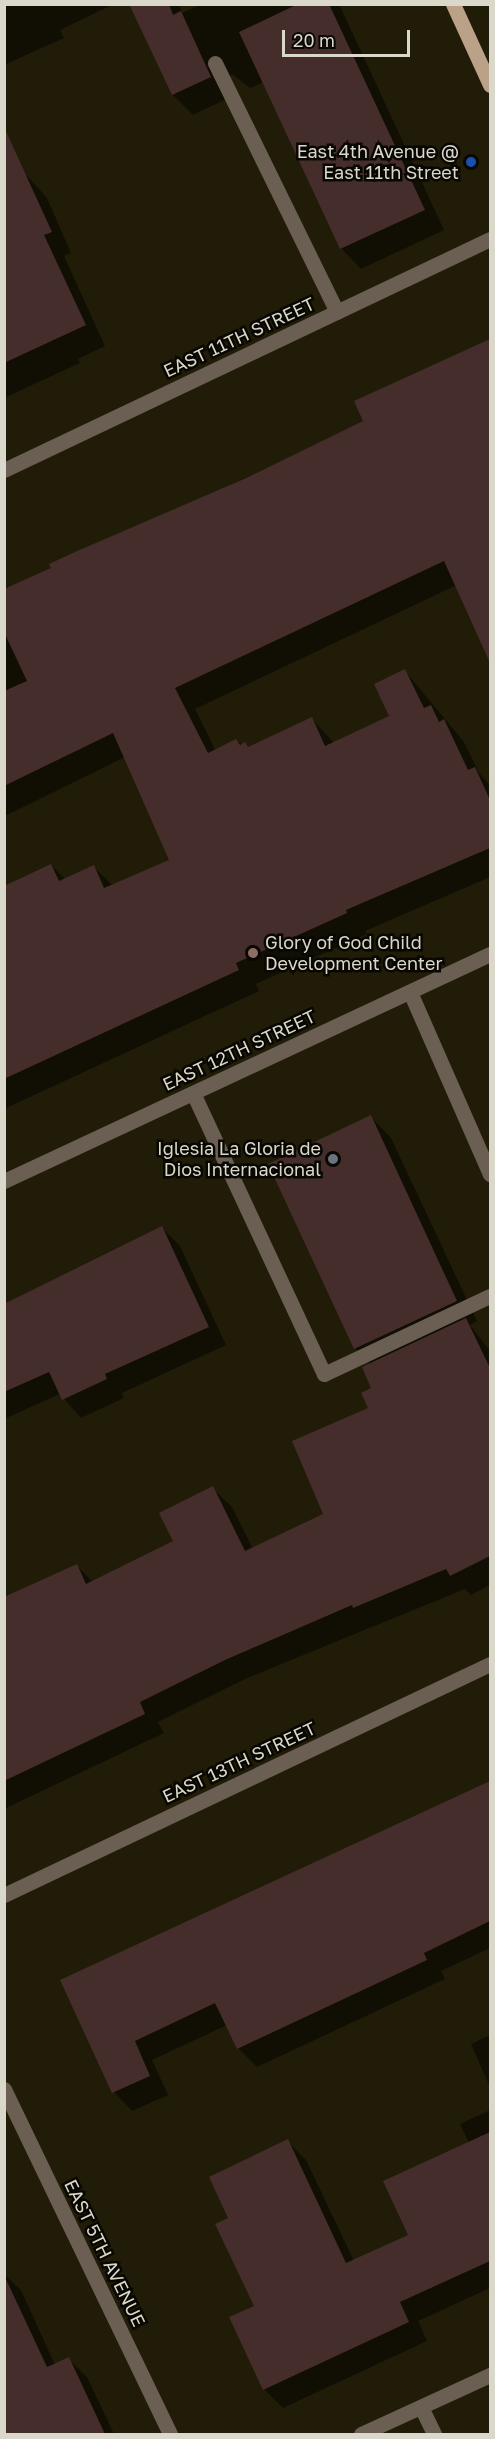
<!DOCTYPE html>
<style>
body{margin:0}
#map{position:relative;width:495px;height:2439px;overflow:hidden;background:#211c08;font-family:"Golos Text",sans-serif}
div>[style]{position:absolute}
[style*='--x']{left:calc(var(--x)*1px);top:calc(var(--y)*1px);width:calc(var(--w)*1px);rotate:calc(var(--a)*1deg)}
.shadow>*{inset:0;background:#0007}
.building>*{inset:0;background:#442d2a}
.minor>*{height:15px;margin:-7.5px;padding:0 7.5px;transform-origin:7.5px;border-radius:7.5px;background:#6b5e52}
.major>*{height:15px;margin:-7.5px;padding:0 7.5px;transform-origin:7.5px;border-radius:7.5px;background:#bba187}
.dots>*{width:16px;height:16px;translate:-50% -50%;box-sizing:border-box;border:3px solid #090702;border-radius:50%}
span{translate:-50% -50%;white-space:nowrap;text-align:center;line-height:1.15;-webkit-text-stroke:5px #090702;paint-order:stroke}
.poi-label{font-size:18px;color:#dad8cb}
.right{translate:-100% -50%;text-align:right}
.left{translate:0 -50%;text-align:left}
.street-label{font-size:18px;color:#dad8cb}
.frame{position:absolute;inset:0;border:6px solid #dad8cb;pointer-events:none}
.scale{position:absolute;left:282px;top:30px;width:128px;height:27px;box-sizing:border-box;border:3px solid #dad8cb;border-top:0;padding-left:8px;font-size:18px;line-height:21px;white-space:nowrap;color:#dad8cb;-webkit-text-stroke:4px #090702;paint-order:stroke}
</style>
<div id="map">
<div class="shadow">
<div style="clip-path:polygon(4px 4px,114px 4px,60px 30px,64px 38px,4px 65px)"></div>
<div style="clip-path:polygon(131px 4px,179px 4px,182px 13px,202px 4px,339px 4px,444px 230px,361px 269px,341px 248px,264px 82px,250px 88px,232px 74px,225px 84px,230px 97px,193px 115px,173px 95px)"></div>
<div style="clip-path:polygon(12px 159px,47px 198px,71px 253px,64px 256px,105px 346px,78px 359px,80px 363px,4px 398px,4px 162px)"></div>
<div style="clip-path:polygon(490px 340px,490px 641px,475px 626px,457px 585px,195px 709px,216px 751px,236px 741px,249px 748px,312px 719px,334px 743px,391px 716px,405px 671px,464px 742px,479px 773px,490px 785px,490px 877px,365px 931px,367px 934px,256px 984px,259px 991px,4px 1109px,4px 888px,51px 865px,66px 880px,94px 867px,113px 886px,171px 861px,125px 757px,7px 815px,4px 812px,4px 592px,365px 422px,356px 402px)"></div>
<div style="clip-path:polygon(371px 1117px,391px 1138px,477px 1321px,470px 1325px,490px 1351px,490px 1585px,471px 1595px,465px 1589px,245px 1679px,158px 1722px,164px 1733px,4px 1809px,4px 1598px,77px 1566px,93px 1582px,175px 1542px,212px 1488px,232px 1507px,253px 1549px,325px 1515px,370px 1409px,373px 1389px,371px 1364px,355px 1348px)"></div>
<div style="clip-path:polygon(162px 1228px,180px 1246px,226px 1345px,122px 1393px,124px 1398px,81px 1418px,60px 1394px,4px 1419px,4px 1308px)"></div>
<div style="clip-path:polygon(490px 1782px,490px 1948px,441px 1971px,445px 1979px,257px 2067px,238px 2048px,227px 2025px,152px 2060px,168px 2095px,132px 2111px,114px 2092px,62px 1981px)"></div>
<div style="clip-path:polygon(490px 2035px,490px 2087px,471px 2044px)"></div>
<div style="clip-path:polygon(490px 2110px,490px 2288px,418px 2321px,427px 2341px,283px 2408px,264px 2389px,256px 2307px,230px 2218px,287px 2141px,306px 2160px,354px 2261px,410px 2236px,469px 2143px,460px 2124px)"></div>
<div style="clip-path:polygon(4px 2274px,21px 2290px,55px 2365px,68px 2359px,87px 2377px,114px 2434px,4px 2434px)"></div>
</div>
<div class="building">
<div style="clip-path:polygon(129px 4px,169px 4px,173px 15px,181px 11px,211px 77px,172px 95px)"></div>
<div style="clip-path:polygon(298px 4px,329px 4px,425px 210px,340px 249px,239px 32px)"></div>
<div style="clip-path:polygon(4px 127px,52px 232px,44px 235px,86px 325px,4px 363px)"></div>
<div style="clip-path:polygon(490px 339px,490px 663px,444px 561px,175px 688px,208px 753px,236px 739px,240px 745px,245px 742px,248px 747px,312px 717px,325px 746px,389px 716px,374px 684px,405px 669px,424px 708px,431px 705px,439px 722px,444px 719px,468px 770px,475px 767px,490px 800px,490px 848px,346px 910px,347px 913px,236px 963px,239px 970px,4px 1079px,4px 886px,51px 864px,59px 881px,94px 865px,104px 888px,169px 860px,113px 733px,4px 786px,4px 691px,27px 681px,4px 632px,4px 589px,51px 568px,49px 564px,75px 552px,244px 479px,363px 421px,354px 401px)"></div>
<div style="clip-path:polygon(371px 1115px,457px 1301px,354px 1349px,268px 1164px)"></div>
<div style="clip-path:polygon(162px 1226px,209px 1327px,105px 1374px,107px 1379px,62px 1400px,49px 1372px,4px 1392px,4px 1304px)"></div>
<div style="clip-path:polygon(466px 1318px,490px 1368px,490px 1556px,450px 1576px,446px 1569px,353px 1608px,352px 1605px,225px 1660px,140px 1702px,145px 1714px,4px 1781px,4px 1597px,77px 1564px,86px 1584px,173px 1541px,159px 1513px,213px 1486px,245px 1551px,323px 1514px,292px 1441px,368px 1408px,361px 1393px,371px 1388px,362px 1367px)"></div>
<div style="clip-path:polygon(490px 1781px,490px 1921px,424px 1953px,427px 1960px,237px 2049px,215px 2003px,135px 2041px,150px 2076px,112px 2093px,60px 1980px)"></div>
<div style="clip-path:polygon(490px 2132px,490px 2261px,400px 2302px,409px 2322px,263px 2390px,229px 2317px,254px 2306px,215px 2224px,228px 2218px,209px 2177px,288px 2139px,346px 2263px,408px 2235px,383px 2181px)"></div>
<div style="clip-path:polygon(4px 2275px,47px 2367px,69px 2357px,105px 2434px,4px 2434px)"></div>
</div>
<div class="minor">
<div style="--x:215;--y:63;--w:277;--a:63.9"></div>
<div style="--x:4;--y:470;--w:538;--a:-25.42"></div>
<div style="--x:410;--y:992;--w:199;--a:66.3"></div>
<div style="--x:193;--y:1093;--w:310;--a:65"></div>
<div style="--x:324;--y:1374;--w:183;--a:-25.2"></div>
<div style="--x:4;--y:1181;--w:536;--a:-25.04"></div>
<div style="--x:4;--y:1895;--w:538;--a:-25.42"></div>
<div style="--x:4;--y:2089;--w:383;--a:64.3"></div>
<div style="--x:421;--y:2407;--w:30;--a:64"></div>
<div style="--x:361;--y:2434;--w:142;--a:-24.6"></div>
</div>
<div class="major">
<div style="--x:453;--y:4;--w:89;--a:65.4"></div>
</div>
<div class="dots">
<div style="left:471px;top:162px;background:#1a4fb4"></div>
<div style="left:253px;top:953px;background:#8d6e63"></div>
<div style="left:333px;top:1159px;background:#6b7280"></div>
</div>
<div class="poi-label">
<span class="right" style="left:459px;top:162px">East 4th Avenue @<br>East 11th Street</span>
<span class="left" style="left:265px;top:953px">Glory of God Child<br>Development Center</span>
<span class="right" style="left:321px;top:1159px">Iglesia La Gloria de<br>Dios Internacional</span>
</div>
<div class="street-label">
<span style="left:239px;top:337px;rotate:-25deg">EAST 11TH STREET</span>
<span style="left:239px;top:1050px;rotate:-25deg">EAST 12TH STREET</span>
<span style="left:239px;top:1762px;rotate:-25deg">EAST 13TH STREET</span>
<span style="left:105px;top:2253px;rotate:64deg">EAST 5TH AVENUE</span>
</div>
<div class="frame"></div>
<div class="scale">20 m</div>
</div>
